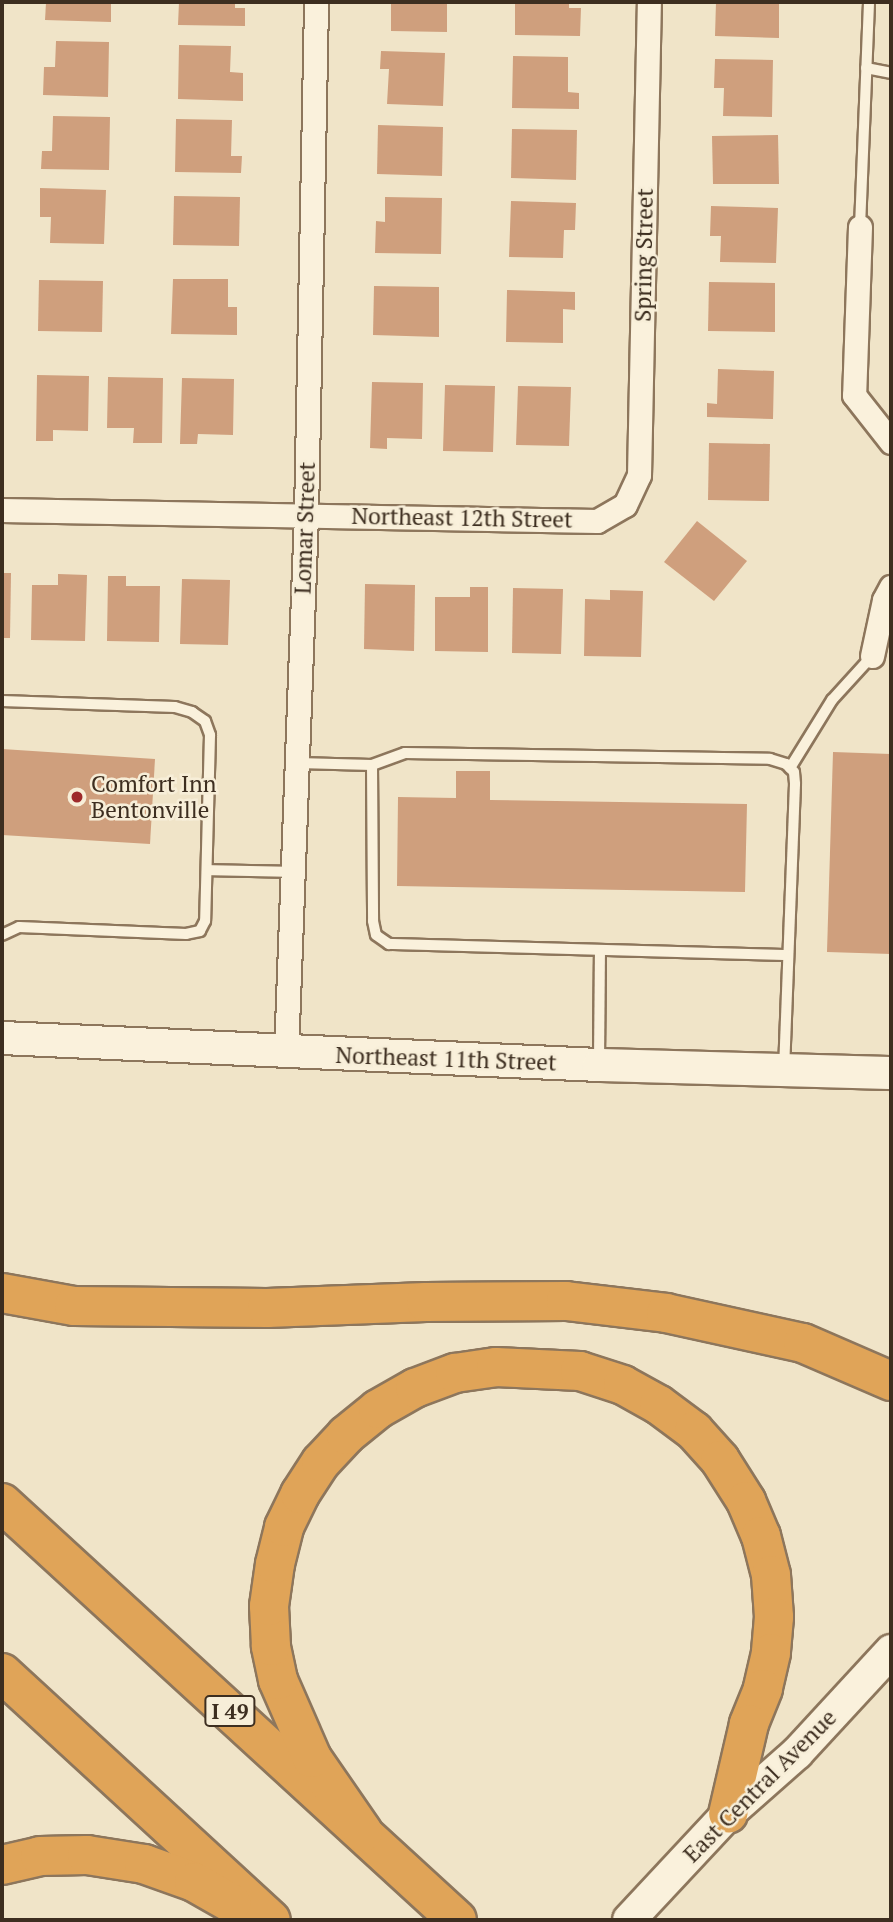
<!DOCTYPE html>
<style>
body{margin:0}
#map{position:relative;width:893px;height:1922px;overflow:hidden;background:#f0e4c8;font-family:"PT Serif",serif}
div>[style]{position:absolute}
[style*='--x']{left:calc(var(--x)*1px);top:calc(var(--y)*1px);width:calc(var(--w)*1px);rotate:calc(var(--a)*1deg)}
.building>*{inset:0;background:#cf9f7d}
.roads{filter:drop-shadow(2px 0 #8d765c) drop-shadow(-2px 0 #8d765c) drop-shadow(0 2px #8d765c) drop-shadow(0 -2px #8d765c)}
.lane>*{height:10px;margin:-5px;padding:0 5px;transform-origin:5px;border-radius:5px;background:#faf1dc}
.street>*{height:23px;margin:-11.5px;padding:0 11.5px;transform-origin:11.5px;border-radius:11.5px;background:#faf1dc}
.secondary>*{height:32px;margin:-16px;padding:0 16px;transform-origin:16px;border-radius:16px;background:#faf1dc}
.highway>*{height:38px;margin:-19px;padding:0 19px;transform-origin:19px;border-radius:19px;background:#e0a458}
.dots>*{width:19px;height:19px;translate:-50% -50%;box-sizing:border-box;border:4px solid #f7eed8;border-radius:50%}
span{translate:-50% -50%;white-space:nowrap;text-align:center;line-height:1.15;-webkit-text-stroke:5px #f7eed8;paint-order:stroke}
.shield-label span{padding:2px 5px;background:#f7eed8;border:2px solid;border-radius:5px;-webkit-text-stroke-width:0}
.shield-label{font-size:21px;color:#3d2e20;font-weight:700}
.street-label{font-size:23px;color:#3d2e20}
.poi-label{font-size:23px;color:#3d2e20}
.left{translate:0 -50%;text-align:left}
.frame{position:absolute;inset:0;border:4px solid #3d2e20;pointer-events:none}
</style>
<div id="map">
<div class="building">
<div style="clip-path:polygon(56px 2px,111px 2px,111px 22px,45px 20px,46px 3px)"></div>
<div style="clip-path:polygon(179px 2px,235px 2px,235px 8px,245px 8px,245px 26px,178px 25px)"></div>
<div style="clip-path:polygon(391px 2px,447px 2px,447px 32px,391px 31px)"></div>
<div style="clip-path:polygon(515px 2px,569px 2px,569px 8px,581px 8px,580px 36px,515px 35px)"></div>
<div style="clip-path:polygon(716px 2px,779px 2px,779px 38px,715px 36px)"></div>
<div style="clip-path:polygon(56px 41px,109px 42px,108px 97px,43px 95px,44px 67px,55px 67px)"></div>
<div style="clip-path:polygon(179px 45px,231px 46px,230px 72px,243px 73px,243px 101px,178px 99px)"></div>
<div style="clip-path:polygon(381px 51px,445px 53px,443px 106px,387px 104px,389px 69px,380px 69px)"></div>
<div style="clip-path:polygon(513px 56px,568px 57px,568px 92px,579px 93px,579px 109px,512px 108px)"></div>
<div style="clip-path:polygon(715px 59px,773px 60px,772px 117px,723px 116px,724px 88px,714px 88px)"></div>
<div style="clip-path:polygon(53px 116px,110px 117px,109px 170px,41px 169px,42px 151px,52px 151px)"></div>
<div style="clip-path:polygon(176px 119px,232px 120px,231px 156px,242px 156px,241px 173px,175px 172px)"></div>
<div style="clip-path:polygon(378px 125px,443px 127px,442px 176px,377px 174px)"></div>
<div style="clip-path:polygon(512px 129px,577px 130px,576px 180px,511px 178px)"></div>
<div style="clip-path:polygon(778px 135px,779px 184px,713px 184px,712px 136px)"></div>
<div style="clip-path:polygon(40px 188px,106px 190px,104px 244px,50px 243px,51px 217px,40px 217px)"></div>
<div style="clip-path:polygon(174px 196px,240px 197px,239px 246px,173px 245px)"></div>
<div style="clip-path:polygon(385px 197px,442px 198px,441px 254px,375px 253px,376px 221px,385px 222px)"></div>
<div style="clip-path:polygon(511px 201px,576px 203px,575px 230px,564px 230px,563px 258px,509px 257px)"></div>
<div style="clip-path:polygon(711px 206px,778px 208px,776px 263px,720px 262px,721px 236px,710px 236px)"></div>
<div style="clip-path:polygon(173px 279px,228px 279px,228px 307px,237px 307px,237px 335px,171px 334px)"></div>
<div style="clip-path:polygon(39px 280px,103px 281px,102px 332px,38px 331px)"></div>
<div style="clip-path:polygon(709px 282px,775px 283px,775px 332px,708px 331px)"></div>
<div style="clip-path:polygon(374px 286px,439px 287px,439px 337px,373px 335px)"></div>
<div style="clip-path:polygon(507px 290px,575px 292px,575px 310px,563px 309px,563px 343px,506px 342px)"></div>
<div style="clip-path:polygon(718px 369px,774px 371px,773px 419px,707px 417px,707px 403px,717px 404px)"></div>
<div style="clip-path:polygon(37px 375px,89px 376px,88px 431px,53px 430px,53px 441px,36px 441px)"></div>
<div style="clip-path:polygon(108px 377px,163px 378px,162px 443px,133px 443px,134px 428px,107px 428px)"></div>
<div style="clip-path:polygon(182px 378px,234px 379px,233px 435px,198px 434px,197px 444px,180px 444px)"></div>
<div style="clip-path:polygon(372px 382px,423px 383px,422px 439px,387px 438px,387px 449px,370px 448px)"></div>
<div style="clip-path:polygon(445px 385px,495px 386px,493px 452px,443px 451px)"></div>
<div style="clip-path:polygon(518px 386px,571px 387px,569px 446px,516px 445px)"></div>
<div style="clip-path:polygon(709px 443px,770px 444px,769px 501px,708px 500px)"></div>
<div style="clip-path:polygon(697px 521px,747px 561px,714px 601px,664px 562px)"></div>
<div style="clip-path:polygon(2px 573px,11px 573px,10px 638px,2px 638px)"></div>
<div style="clip-path:polygon(58px 574px,87px 575px,85px 641px,31px 640px,32px 585px,58px 585px)"></div>
<div style="clip-path:polygon(108px 576px,126px 576px,126px 586px,160px 586px,159px 642px,107px 641px)"></div>
<div style="clip-path:polygon(182px 579px,230px 580px,228px 645px,180px 644px)"></div>
<div style="clip-path:polygon(365px 584px,415px 585px,414px 651px,364px 649px)"></div>
<div style="clip-path:polygon(470px 587px,488px 587px,488px 652px,435px 651px,435px 597px,470px 597px)"></div>
<div style="clip-path:polygon(513px 588px,563px 589px,561px 654px,512px 653px)"></div>
<div style="clip-path:polygon(610px 590px,643px 591px,641px 657px,584px 656px,585px 599px,610px 600px)"></div>
<div style="clip-path:polygon(2px 749px,155px 759px,150px 844px,2px 835px)"></div>
<div style="clip-path:polygon(833px 752px,891px 754px,891px 954px,827px 952px)"></div>
<div style="clip-path:polygon(456px 771px,490px 771px,490px 800px,747px 804px,745px 892px,397px 886px,398px 797px,456px 798px)"></div>
</div>
<div class="roads">
<div class="lane">
<div style="--x:866;--y:68;--w:25;--a:11"></div>
<div style="--x:860;--y:227;--w:225;--a:-87.7"></div>
<div style="--x:2;--y:701;--w:173;--a:2"></div>
<div style="--x:175;--y:707;--w:18;--a:16"></div>
<div style="--x:192;--y:712;--w:16;--a:35"></div>
<div style="--x:205;--y:721;--w:15;--a:70"></div>
<div style="--x:210;--y:735;--w:186;--a:91.5"></div>
<div style="--x:205;--y:921;--w:11;--a:117"></div>
<div style="--x:200;--y:931;--w:14;--a:168"></div>
<div style="--x:186;--y:934;--w:167;--a:-177.6"></div>
<div style="--x:19;--y:927;--w:19;--a:155"></div>
<div style="--x:298;--y:763;--w:74;--a:1.5"></div>
<div style="--x:372;--y:765;--w:35;--a:-20"></div>
<div style="--x:405;--y:753;--w:365;--a:0.9"></div>
<div style="--x:770;--y:759;--w:17;--a:17"></div>
<div style="--x:786;--y:764;--w:11;--a:45"></div>
<div style="--x:794;--y:772;--w:12;--a:85"></div>
<div style="--x:795;--y:784;--w:284;--a:92.2"></div>
<div style="--x:372;--y:765;--w:156;--a:89.6"></div>
<div style="--x:373;--y:921;--w:14;--a:78"></div>
<div style="--x:376;--y:935;--w:16;--a:35"></div>
<div style="--x:389;--y:944;--w:399;--a:1.6"></div>
<div style="--x:790;--y:768;--w:80;--a:-58.3"></div>
<div style="--x:832;--y:700;--w:59;--a:-47.7"></div>
<div style="--x:207;--y:870;--w:86;--a:1.3"></div>
<div style="--x:599;--y:1062;--w:112;--a:-89.5"></div>
</div>
<div class="street">
<div style="--x:860;--y:227;--w:168;--a:92"></div>
<div style="--x:854;--y:395;--w:60;--a:51.8"></div>
<div style="--x:2;--y:510;--w:595;--a:1.06"></div>
<div style="--x:597;--y:521;--w:32;--a:-30"></div>
<div style="--x:625;--y:505;--w:33;--a:-65"></div>
<div style="--x:639;--y:475;--w:473;--a:-88.8"></div>
<div style="--x:872;--y:656;--w:57;--a:-77.9"></div>
<div style="--x:884;--y:600;--w:15;--a:-62"></div>
<div style="--x:286;--y:1053;--w:538;--a:-87.87"></div>
<div style="--x:306;--y:515;--w:513;--a:-88.88"></div>
</div>
<div class="secondary">
<div style="--x:2;--y:1038;--w:598;--a:2.59"></div>
<div style="--x:599;--y:1065;--w:292;--a:1.6"></div>
<div style="--x:629;--y:1920;--w:145;--a:-47"></div>
<div style="--x:728;--y:1814;--w:92;--a:-41.5"></div>
<div style="--x:797;--y:1753;--w:139;--a:-47.3"></div>
</div>
<div class="highway">
<div style="--x:2;--y:1293;--w:73;--a:10.2"></div>
<div style="--x:74;--y:1306;--w:193;--a:0.6"></div>
<div style="--x:267;--y:1308;--w:159;--a:-2.2"></div>
<div style="--x:426;--y:1302;--w:140;--a:-0.4"></div>
<div style="--x:566;--y:1301;--w:101;--a:6.8"></div>
<div style="--x:666;--y:1313;--w:140;--a:12.4"></div>
<div style="--x:803;--y:1343;--w:96;--a:23.4"></div>
<div style="--x:2;--y:1503;--w:617;--a:42.5"></div>
<div style="--x:2;--y:1673;--w:365;--a:42.6"></div>
<div style="--x:363;--y:1832;--w:90;--a:-124.6"></div>
<div style="--x:312;--y:1758;--w:85;--a:-113.6"></div>
<div style="--x:278;--y:1680;--w:35;--a:-102"></div>
<div style="--x:271;--y:1646;--w:40;--a:-92.9"></div>
<div style="--x:269;--y:1606;--w:42;--a:-81.9"></div>
<div style="--x:275;--y:1564;--w:38;--a:-76"></div>
<div style="--x:284;--y:1527;--w:37;--a:-64"></div>
<div style="--x:300;--y:1494;--w:38;--a:-57"></div>
<div style="--x:321;--y:1462;--w:37;--a:-47"></div>
<div style="--x:346;--y:1435;--w:41;--a:-39.1"></div>
<div style="--x:378;--y:1409;--w:43;--a:-29.6"></div>
<div style="--x:415;--y:1388;--w:43;--a:-20.6"></div>
<div style="--x:455;--y:1373;--w:41;--a:-8.3"></div>
<div style="--x:496;--y:1367;--w:84;--a:2.7"></div>
<div style="--x:580;--y:1371;--w:45;--a:18"></div>
<div style="--x:623;--y:1385;--w:41;--a:29.1"></div>
<div style="--x:659;--y:1405;--w:44;--a:36.6"></div>
<div style="--x:694;--y:1431;--w:39;--a:48"></div>
<div style="--x:720;--y:1460;--w:49;--a:57.6"></div>
<div style="--x:746;--y:1501;--w:38;--a:67"></div>
<div style="--x:761;--y:1536;--w:40;--a:75.6"></div>
<div style="--x:771;--y:1575;--w:42;--a:85.9"></div>
<div style="--x:774;--y:1617;--w:36;--a:95"></div>
<div style="--x:771;--y:1653;--w:37;--a:103"></div>
<div style="--x:763;--y:1689;--w:38;--a:112"></div>
<div style="--x:749;--y:1724;--w:92;--a:103.1"></div>
<div style="--x:2;--y:1865;--w:39;--a:-13"></div>
<div style="--x:40;--y:1856;--w:47;--a:-1.2"></div>
<div style="--x:87;--y:1855;--w:58;--a:9"></div>
<div style="--x:144;--y:1864;--w:53;--a:19.8"></div>
<div style="--x:194;--y:1882;--w:43;--a:29.6"></div>
</div>
</div>
<div class="dots">
<div style="left:77px;top:797px;background:#9e2a2b"></div>
</div>
<div class="shield-label">
<span style="left:230px;top:1711px">I 49</span>
</div>
<div class="street-label">
<span style="left:644px;top:255px;rotate:-89deg">Spring Street</span>
<span style="left:462px;top:518px;rotate:1deg">Northeast 12th Street</span>
<span style="left:305px;top:528px;rotate:-88deg">Lomar Street</span>
<span style="left:446px;top:1059px;rotate:2deg">Northeast 11th Street</span>
<span style="left:760px;top:1786px;rotate:-45deg">East Central Avenue</span>
</div>
<div class="poi-label">
<span class="left" style="left:91px;top:797px">Comfort Inn<br>Bentonville</span>
</div>
<div class="frame"></div>
</div>
